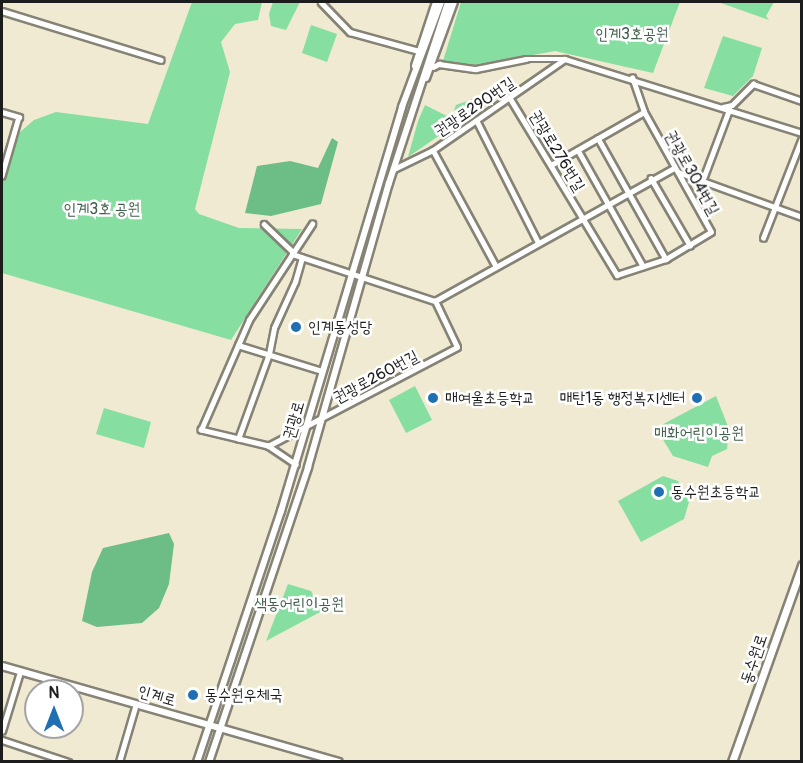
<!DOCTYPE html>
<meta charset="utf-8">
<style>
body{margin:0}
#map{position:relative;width:803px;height:763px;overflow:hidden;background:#efead1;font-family:Pangolin,"Poor Story",sans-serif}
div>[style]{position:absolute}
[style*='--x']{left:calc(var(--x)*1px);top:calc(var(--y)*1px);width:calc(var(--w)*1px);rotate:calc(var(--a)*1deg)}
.green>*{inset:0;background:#87dea1}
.forest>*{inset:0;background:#6dbd87}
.roads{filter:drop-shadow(2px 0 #868376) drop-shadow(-2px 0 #868376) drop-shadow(0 2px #868376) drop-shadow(0 -2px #868376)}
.minor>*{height:4.5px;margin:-2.25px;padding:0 2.25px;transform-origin:2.25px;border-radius:2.25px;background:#fff}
.tertiary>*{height:6px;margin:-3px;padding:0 3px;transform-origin:3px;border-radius:3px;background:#fff}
.secondary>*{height:7px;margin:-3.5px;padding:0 3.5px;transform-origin:3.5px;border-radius:3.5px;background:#fff}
.dots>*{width:16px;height:16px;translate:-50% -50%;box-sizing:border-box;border:3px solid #fff;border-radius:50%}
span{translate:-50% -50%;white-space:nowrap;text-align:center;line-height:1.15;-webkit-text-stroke:5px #fff;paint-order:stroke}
.park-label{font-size:16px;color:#41604b}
.street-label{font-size:16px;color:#1c1c1c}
.poi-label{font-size:16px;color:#1c1c1c}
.left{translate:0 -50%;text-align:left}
.right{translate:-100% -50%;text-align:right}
.frame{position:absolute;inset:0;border:3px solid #1c1c1c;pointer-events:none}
.north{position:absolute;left:24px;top:679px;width:60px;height:60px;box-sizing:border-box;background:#fff;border:2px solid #a4a4a4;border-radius:50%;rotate:0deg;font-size:16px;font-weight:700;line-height:24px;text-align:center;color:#1c1c1c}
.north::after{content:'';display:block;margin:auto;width:21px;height:27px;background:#1f6fb2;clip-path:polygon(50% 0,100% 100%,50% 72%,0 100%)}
</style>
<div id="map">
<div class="green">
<div style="clip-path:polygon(192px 2px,262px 2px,258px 20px,235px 24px,221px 42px,230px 72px,195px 209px,199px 214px,239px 228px,302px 229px,231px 340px,2px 273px,2px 175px,11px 140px,34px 120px,56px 112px,148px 124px)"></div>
<div style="clip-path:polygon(273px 2px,300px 2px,286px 30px,271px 26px,269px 14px)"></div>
<div style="clip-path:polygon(461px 2px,680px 2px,653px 73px,555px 51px,472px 66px,443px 61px)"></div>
<div style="clip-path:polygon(718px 2px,774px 2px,766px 16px,769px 20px)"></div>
<div style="clip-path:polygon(311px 25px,337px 34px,327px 62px,302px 53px)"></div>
<div style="clip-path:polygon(723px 36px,762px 48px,753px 76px,733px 96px,704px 88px)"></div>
<div style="clip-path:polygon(473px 99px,492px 102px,464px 118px,454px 110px,456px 105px)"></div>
<div style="clip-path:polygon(425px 105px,459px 122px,408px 157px,418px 121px)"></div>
<div style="clip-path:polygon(415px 386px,432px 420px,406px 433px,389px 400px)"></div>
<div style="clip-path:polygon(716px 396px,729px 429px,727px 449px,712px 456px,708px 467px,673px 456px,656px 428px)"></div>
<div style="clip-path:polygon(104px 408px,151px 422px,144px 448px,96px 434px)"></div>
<div style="clip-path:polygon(663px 476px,678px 481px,689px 502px,684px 519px,641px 542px,618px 501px)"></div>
<div style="clip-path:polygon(288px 584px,311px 591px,322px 611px,266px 641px)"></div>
</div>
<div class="forest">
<div style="clip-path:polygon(332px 138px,338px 142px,321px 204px,271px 216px,245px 213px,257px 166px,290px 161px,318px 168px)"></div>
<div style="clip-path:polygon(169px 533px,174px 544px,169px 584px,159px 608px,142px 623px,97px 627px,82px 621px,92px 572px,103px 548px)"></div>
</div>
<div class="roads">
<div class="minor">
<div style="--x:321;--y:2;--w:42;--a:46"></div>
<div style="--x:350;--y:32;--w:72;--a:15.4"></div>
<div style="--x:2;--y:11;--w:166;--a:17.1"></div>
<div style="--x:433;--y:67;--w:7;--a:-27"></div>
<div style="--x:439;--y:64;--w:37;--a:8"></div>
<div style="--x:476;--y:69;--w:51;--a:-11.3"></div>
<div style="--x:526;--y:59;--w:39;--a:0"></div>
<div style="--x:565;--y:59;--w:248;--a:17.3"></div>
<div style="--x:510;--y:98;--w:207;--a:58.8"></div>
<div style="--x:617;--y:275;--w:52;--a:-18.1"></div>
<div style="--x:666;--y:259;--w:52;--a:-31"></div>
<div style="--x:711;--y:232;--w:137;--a:-119.2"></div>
<div style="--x:644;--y:112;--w:36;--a:-109"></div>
<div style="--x:723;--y:107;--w:9;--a:-13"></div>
<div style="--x:732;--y:105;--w:30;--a:-45"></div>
<div style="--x:753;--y:84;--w:52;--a:19.1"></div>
<div style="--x:2;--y:112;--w:18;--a:16"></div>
<div style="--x:19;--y:117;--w:61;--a:106.1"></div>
<div style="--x:477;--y:121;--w:136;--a:63.2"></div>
<div style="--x:598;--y:138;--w:139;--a:60.7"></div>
<div style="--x:433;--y:150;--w:132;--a:61.5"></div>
<div style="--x:578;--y:150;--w:133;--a:60.7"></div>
<div style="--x:551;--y:165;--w:107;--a:-29.7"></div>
<div style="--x:394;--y:169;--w:43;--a:-26"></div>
<div style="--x:433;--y:150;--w:160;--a:-34.6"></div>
<div style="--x:678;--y:172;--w:132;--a:19.9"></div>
<div style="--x:651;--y:178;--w:78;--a:59.8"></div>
<div style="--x:703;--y:179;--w:74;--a:-69.4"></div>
<div style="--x:264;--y:224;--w:40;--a:44"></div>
<div style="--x:763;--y:238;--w:107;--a:-68.7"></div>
<div style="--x:292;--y:254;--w:151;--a:18.2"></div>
<div style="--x:435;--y:301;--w:274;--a:-29.1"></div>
<div style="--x:238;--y:345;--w:88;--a:17.2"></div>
<div style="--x:238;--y:439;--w:90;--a:-70"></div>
<div style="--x:269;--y:354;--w:26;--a:-79"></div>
<div style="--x:274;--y:328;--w:51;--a:-65.5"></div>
<div style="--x:295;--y:282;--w:25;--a:-74"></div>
<div style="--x:268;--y:446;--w:213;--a:-27.6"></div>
<div style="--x:457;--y:347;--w:51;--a:-115.6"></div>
<div style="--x:296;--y:465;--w:34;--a:-146"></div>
<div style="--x:268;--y:446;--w:69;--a:-166.6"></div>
<div style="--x:201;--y:430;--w:120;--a:-66.4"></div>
<div style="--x:249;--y:320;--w:115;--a:-56.7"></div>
<div style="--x:2;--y:731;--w:62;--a:-73"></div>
<div style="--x:2;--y:740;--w:70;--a:18.4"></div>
<div style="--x:119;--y:762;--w:60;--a:-73.7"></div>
</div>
<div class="tertiary">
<div style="--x:415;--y:66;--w:67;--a:-71.8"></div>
<div style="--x:426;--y:78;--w:81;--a:-69.8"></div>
<div style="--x:2;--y:666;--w:350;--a:15.9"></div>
<div style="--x:197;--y:762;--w:265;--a:-71.5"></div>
<div style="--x:281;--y:511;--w:422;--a:-73.3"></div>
<div style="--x:402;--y:107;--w:112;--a:-69.6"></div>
<div style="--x:209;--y:762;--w:311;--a:-71.4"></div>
<div style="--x:308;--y:467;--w:295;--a:-74.1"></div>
<div style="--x:389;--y:183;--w:190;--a:-71.9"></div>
</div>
<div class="secondary">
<div style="--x:732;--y:762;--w:209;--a:-70.4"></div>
</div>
</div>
<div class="dots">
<div style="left:296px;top:327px;background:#1f6fb2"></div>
<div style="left:433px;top:398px;background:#1f6fb2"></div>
<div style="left:697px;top:398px;background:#1f6fb2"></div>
<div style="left:659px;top:492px;background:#1f6fb2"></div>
<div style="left:193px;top:695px;background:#1f6fb2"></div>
</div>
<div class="park-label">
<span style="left:632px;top:34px">인계3호공원</span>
<span style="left:102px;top:209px">인계3호 공원</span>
<span style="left:699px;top:433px">매화어린이공원</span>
<span style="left:299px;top:604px">색동어린이공원</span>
</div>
<div class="street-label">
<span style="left:475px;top:107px;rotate:-34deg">권광로290번길</span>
<span style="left:557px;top:151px;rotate:59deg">권광로276번길</span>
<span style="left:692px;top:173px;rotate:61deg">권광로304번길</span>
<span style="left:376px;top:377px;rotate:-28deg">권광로260번길</span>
<span style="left:294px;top:420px;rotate:-74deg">권광로</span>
<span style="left:754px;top:659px;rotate:-71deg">동수원로</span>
<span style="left:157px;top:696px;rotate:16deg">인계로</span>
</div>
<div class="poi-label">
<span class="left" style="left:308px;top:327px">인계동성당</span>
<span class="left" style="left:445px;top:398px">매여울초등학교</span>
<span class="right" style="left:685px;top:398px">매탄1동 행정복지센터</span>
<span class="left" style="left:671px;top:492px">동수원초등학교</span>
<span class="left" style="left:205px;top:695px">동수원우체국</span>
</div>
<div class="frame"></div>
<div class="north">N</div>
</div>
